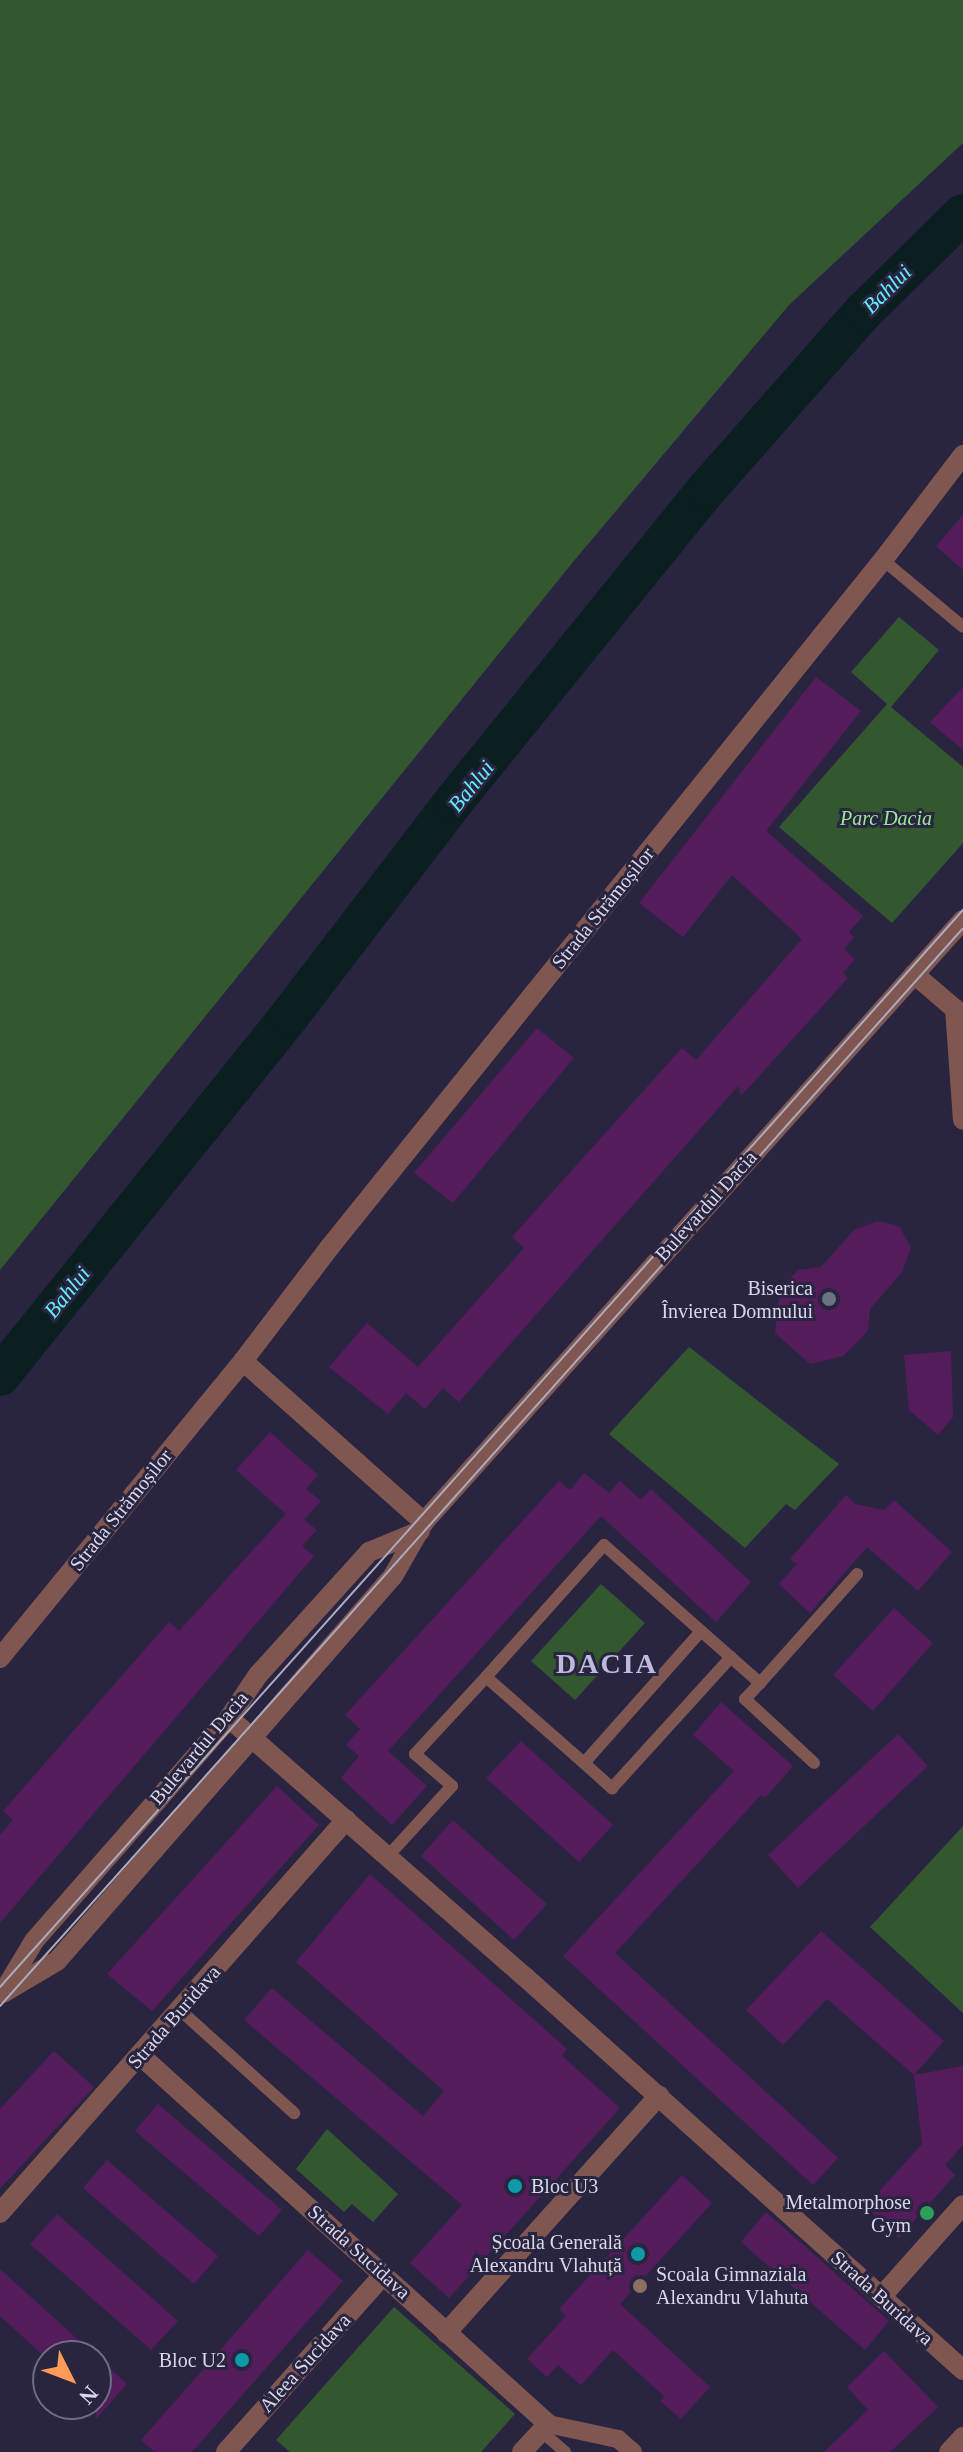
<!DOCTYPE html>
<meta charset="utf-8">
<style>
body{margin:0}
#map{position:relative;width:963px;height:2452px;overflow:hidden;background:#292540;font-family:"Times New Roman",serif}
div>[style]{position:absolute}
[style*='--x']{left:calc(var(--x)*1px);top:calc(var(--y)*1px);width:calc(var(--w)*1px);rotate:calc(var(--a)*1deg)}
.green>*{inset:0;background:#335830}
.river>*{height:40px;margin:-20px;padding:0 20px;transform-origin:20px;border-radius:20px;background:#0b1e20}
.building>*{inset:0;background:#551c5c}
.service>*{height:12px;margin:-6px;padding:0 6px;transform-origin:6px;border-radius:6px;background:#7f5750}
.pedestrian>*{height:18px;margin:-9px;padding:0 9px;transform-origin:9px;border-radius:9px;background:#7f5750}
.minor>*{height:20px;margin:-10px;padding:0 10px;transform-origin:10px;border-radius:10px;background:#7f5750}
.tertiary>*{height:20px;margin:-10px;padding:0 10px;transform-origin:10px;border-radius:10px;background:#7f5750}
.tram>*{height:2px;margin:-1px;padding:0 1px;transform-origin:1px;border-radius:1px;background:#acaabe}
.dots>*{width:22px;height:22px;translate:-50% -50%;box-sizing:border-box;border:4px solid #292540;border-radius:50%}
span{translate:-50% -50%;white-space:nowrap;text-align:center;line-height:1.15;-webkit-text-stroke:6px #292540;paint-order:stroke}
.park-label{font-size:20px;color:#96ed8e;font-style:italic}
.street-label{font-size:20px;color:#d9d8ea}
.poi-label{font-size:20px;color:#d9d8ea}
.right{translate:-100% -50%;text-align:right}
.left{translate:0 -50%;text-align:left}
.water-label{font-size:22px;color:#61edfc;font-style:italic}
.district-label{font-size:28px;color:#bebbdd;font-weight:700;letter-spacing:2px}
.north{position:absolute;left:32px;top:2340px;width:80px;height:80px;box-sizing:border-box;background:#292540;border:2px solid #6f6d84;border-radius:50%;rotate:132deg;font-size:22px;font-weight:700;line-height:32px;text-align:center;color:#d9d8ea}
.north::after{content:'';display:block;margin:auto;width:28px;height:36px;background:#fe9b58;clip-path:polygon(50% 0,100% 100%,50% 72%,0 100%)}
</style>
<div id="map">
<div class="green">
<div style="clip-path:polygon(0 0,963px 0,963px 143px,789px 305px,573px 562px,0 1270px)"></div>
<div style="clip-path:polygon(899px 617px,939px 650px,891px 707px,963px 767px,963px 843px,892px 923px,779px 827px,887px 704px,851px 672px)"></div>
<div style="clip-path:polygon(689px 1347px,839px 1464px,795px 1510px,786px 1504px,745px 1548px,609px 1434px)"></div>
<div style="clip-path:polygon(601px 1584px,645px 1623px,575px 1700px,531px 1661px)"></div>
<div style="clip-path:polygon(963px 1826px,963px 2013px,870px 1927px)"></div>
<div style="clip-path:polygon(327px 2129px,398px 2194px,373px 2222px,352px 2204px,344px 2212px,296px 2169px)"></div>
<div style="clip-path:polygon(394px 2307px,515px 2414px,481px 2452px,290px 2452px,276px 2440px)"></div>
</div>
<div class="river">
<div style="--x:0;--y:1376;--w:463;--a:-51.2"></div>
<div style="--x:290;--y:1015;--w:270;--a:-52.5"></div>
<div style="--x:454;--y:801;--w:402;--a:-51"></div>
<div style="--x:707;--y:489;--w:239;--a:-48.6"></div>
<div style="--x:865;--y:310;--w:137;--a:-44.4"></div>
</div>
<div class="building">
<div style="clip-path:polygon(963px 515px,963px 570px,936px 546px)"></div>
<div style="clip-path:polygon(816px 677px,861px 711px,766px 831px,863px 916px,849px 932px,854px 937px,844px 949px,855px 959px,843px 973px,848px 978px,741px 1096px,738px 1086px,459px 1402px,443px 1388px,425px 1409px,406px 1393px,388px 1414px,329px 1367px,367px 1323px,418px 1367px,524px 1248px,512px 1237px,682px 1048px,696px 1060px,802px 939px,732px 875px,683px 937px,639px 903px)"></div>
<div style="clip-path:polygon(963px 687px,963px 750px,930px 722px)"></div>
<div style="clip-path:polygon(537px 1028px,574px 1058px,453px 1203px,414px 1173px)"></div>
<div style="clip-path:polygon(877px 1221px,899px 1226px,911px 1248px,902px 1272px,870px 1309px,868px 1331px,843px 1356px,810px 1364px,775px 1333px,780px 1289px,798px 1270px,821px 1267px,854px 1230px)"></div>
<div style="clip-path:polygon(951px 1351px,953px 1417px,938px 1435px,909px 1410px,904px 1355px)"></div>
<div style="clip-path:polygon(270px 1432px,318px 1475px,306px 1489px,321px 1501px,304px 1520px,317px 1530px,302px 1546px,314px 1556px,0 1923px,0 1835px,13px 1820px,3px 1811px,169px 1622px,179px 1631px,286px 1514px,236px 1470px)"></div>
<div style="clip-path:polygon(584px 1473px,609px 1493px,620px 1481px,641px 1500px,651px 1489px,751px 1582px,716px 1622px,601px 1516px,388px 1751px,427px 1786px,392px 1825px,341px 1778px,359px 1756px,346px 1745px,360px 1729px,345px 1715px,559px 1481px,570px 1490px)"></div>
<div style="clip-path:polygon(846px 1495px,855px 1504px,884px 1510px,894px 1500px,952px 1552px,918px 1591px,867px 1547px,810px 1613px,779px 1584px,797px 1564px,790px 1559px)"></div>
<div style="clip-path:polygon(894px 1608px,933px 1643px,873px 1711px,833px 1675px)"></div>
<div style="clip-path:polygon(721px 1702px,793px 1766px,765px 1798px,761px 1795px,615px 1953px,838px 2158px,813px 2185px,563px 1956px,734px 1771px,693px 1735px)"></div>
<div style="clip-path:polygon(898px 1734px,928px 1766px,798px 1888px,768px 1855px)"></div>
<div style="clip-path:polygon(521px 1741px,613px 1825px,579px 1862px,486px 1778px)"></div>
<div style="clip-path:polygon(277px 1786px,319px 1825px,152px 2011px,107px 1974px)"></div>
<div style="clip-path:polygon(453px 1820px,547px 1904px,514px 1940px,421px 1856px)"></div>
<div style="clip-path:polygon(370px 1874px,567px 2049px,562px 2056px,620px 2108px,449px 2298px,410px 2263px,462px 2205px,244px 2020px,272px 1988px,423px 2116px,444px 2091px,296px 1962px)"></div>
<div style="clip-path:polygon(821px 1931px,944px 2041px,914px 2075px,963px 2066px,963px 2145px,945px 2165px,955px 2175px,899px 2238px,865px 2207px,922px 2144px,914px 2075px,827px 1999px,783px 2045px,746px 2010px)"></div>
<div style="clip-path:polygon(54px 2051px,94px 2087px,0 2189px,0 2109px)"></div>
<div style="clip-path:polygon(158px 2104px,282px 2210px,259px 2236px,135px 2131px)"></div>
<div style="clip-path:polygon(107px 2160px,218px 2256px,194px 2284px,83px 2188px)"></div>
<div style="clip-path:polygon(682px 2175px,712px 2203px,620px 2304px,710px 2387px,681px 2419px,660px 2401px,665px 2397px,613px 2350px,581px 2385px,558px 2365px,547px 2377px,527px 2359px,566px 2316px,559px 2309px)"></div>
<div style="clip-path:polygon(766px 2212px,889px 2321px,865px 2350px,741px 2242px)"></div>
<div style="clip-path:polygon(57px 2214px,178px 2321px,151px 2350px,30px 2244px)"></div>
<div style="clip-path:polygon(308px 2250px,343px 2281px,192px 2452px,155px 2452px,141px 2440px)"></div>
<div style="clip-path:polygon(0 2269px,127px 2384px,96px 2419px,96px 2356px,44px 2356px,0 2316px)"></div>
<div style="clip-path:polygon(884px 2351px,938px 2407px,890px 2452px,824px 2452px,868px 2410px,847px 2387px)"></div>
</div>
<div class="service">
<div style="--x:883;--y:560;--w:104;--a:39.9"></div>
<div style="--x:486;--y:1677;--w:177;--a:-48.2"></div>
<div style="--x:604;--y:1545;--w:130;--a:41.6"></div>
<div style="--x:760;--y:1683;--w:146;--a:-48.3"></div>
<div style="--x:584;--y:1763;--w:38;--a:42"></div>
<div style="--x:612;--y:1788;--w:177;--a:-47.7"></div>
<div style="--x:388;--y:1856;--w:95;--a:-47.6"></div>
<div style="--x:452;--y:1786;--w:49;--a:-139.1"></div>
<div style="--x:415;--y:1754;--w:105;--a:-47.3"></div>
<div style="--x:486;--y:1677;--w:130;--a:41.3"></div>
<div style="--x:584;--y:1763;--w:176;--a:-48.4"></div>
<div style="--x:701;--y:1631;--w:79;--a:41.4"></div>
<div style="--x:760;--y:1683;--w:22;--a:133"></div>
<div style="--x:745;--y:1699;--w:94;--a:42.8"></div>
<div style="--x:180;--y:2010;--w:154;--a:42.1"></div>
<div style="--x:541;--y:2431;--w:32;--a:41"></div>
</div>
<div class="pedestrian">
<div style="--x:548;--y:2424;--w:72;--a:12.1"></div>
<div style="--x:618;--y:2439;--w:20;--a:41"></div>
</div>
<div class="minor">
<div style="--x:914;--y:974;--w:54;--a:40.5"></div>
<div style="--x:955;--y:1009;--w:111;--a:85.9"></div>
<div style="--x:243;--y:1361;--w:242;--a:41.7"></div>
<div style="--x:0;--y:1658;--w:384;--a:-50.7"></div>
<div style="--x:243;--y:1361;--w:142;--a:-52.7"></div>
<div style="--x:329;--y:1248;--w:883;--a:-51.16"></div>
<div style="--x:883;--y:560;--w:132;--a:-52.7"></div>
<div style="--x:229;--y:1718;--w:392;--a:41.2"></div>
<div style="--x:524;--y:1976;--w:590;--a:41.91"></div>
<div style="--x:141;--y:2056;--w:549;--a:42.12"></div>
<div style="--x:548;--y:2424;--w:38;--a:133"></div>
<div style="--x:0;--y:2213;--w:524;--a:-48.64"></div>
<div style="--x:881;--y:2297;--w:123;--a:-48.3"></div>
<div style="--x:446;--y:2333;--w:319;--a:-48.1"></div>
<div style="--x:226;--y:2452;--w:238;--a:-48.4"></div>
</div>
<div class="tertiary">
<div style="--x:4;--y:1991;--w:58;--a:-59"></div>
<div style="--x:34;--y:1941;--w:296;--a:-48.8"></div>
<div style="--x:229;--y:1718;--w:52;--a:-56"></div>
<div style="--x:258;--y:1675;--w:166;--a:-47.9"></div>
<div style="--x:369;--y:1552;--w:55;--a:-22.4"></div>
<div style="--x:3;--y:1993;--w:63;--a:-30.7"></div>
<div style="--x:57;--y:1961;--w:511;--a:-48.89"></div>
<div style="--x:393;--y:1576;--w:62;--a:-60.1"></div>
<div style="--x:424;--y:1522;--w:808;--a:-48.16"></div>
<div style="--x:949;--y:2452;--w:21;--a:-47"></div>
</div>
<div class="tram">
<div style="--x:0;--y:1987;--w:1445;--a:-48.2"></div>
<div style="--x:0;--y:2006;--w:1445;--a:-48.22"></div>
</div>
<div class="dots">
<div style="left:829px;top:1299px;background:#6b7280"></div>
<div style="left:515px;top:2186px;background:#0f9aa8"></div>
<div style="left:927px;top:2213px;background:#2e9e5b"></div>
<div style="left:638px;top:2254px;background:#0f9aa8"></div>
<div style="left:640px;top:2286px;background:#8d6e63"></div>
<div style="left:242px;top:2360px;background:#0f9aa8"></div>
</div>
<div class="park-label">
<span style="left:886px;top:818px">Parc Dacia</span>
</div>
<div class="street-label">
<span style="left:603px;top:908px;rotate:-51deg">Strada Strămoșilor</span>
<span style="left:706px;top:1206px;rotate:-48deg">Bulevardul Dacia</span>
<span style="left:121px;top:1510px;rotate:-51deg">Strada Strămoșilor</span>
<span style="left:199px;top:1748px;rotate:-50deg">Bulevardul Dacia</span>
<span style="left:174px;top:2017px;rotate:-49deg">Strada Buridava</span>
<span style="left:359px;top:2252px;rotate:42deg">Strada Sucidava</span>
<span style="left:882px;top:2298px;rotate:42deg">Strada Buridava</span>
<span style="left:305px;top:2363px;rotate:-48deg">Aleea Sucidava</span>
</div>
<div class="poi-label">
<span class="right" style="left:813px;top:1300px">Biserica<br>Învierea Domnului</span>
<span class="left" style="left:531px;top:2186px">Bloc U3</span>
<span class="right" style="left:911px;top:2214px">Metalmorphose<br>Gym</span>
<span class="right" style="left:622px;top:2254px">Școala Generală<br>Alexandru Vlahuță</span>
<span class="left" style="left:656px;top:2286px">Scoala Gimnaziala<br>Alexandru Vlahuta</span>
<span class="right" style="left:226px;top:2360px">Bloc U2</span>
</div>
<div class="water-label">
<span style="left:887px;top:289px;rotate:-45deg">Bahlui</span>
<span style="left:471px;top:786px;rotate:-51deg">Bahlui</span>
<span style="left:67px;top:1292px;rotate:-51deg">Bahlui</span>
</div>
<div class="district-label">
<span style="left:607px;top:1664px">DACIA</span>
</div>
<div class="north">N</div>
</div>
